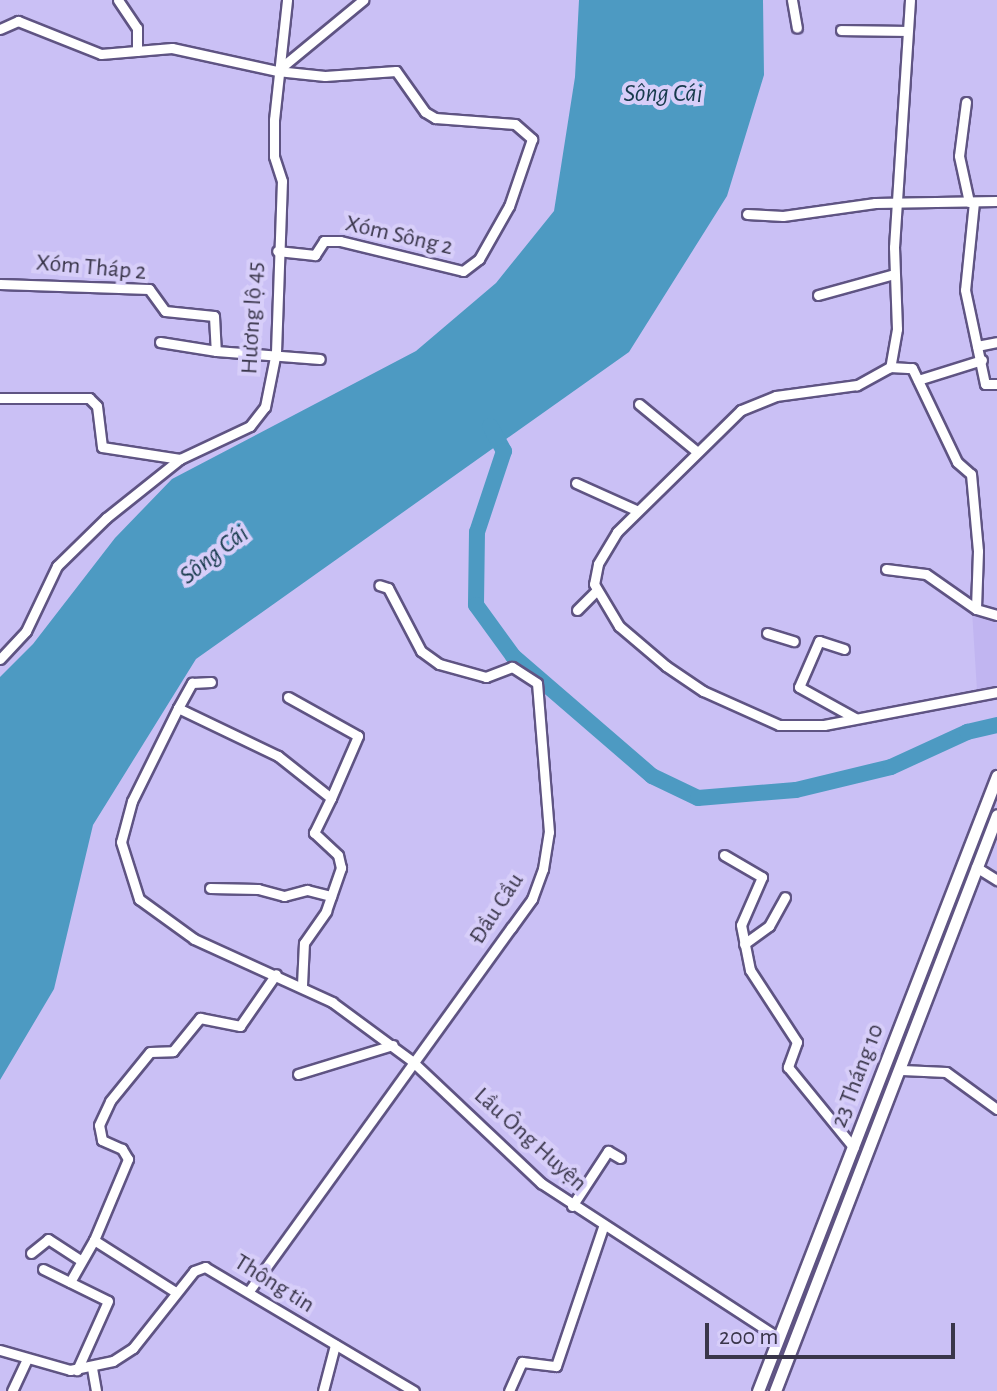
<!DOCTYPE html>
<meta charset="utf-8">
<style>
body{margin:0}
#map{position:relative;width:997px;height:1391px;overflow:hidden;background:#cac0f5;font-family:"Alegreya Sans",sans-serif}
div>[style]{position:absolute}
[style*='--x']{left:calc(var(--x)*1px);top:calc(var(--y)*1px);width:calc(var(--w)*1px);rotate:calc(var(--a)*1deg)}
.built>*{inset:0;background:#c1b5f1}
.water>*{inset:0;background:#4d9ac2}
.river>*{height:16px;margin:-8px;padding:0 8px;transform-origin:8px;border-radius:8px;background:#4d9ac2}
.roads{filter:drop-shadow(2px 0 #5f5483) drop-shadow(-2px 0 #5f5483) drop-shadow(0 2px #5f5483) drop-shadow(0 -2px #5f5483)}
.minor>*{height:9px;margin:-4.5px;padding:0 4.5px;transform-origin:4.5px;border-radius:4.5px;background:#fff}
.major>*{height:11px;margin:-5.5px;padding:0 5.5px;transform-origin:5.5px;border-radius:5.5px;background:#fff}
span{translate:-50% -50%;white-space:nowrap;text-align:center;line-height:1.15;-webkit-text-stroke:8px #d7cef9;paint-order:stroke}
.street-label{font-size:24px;color:#39354a}
.water-label{font-size:26px;color:#173a4c;font-style:italic}
.scale{position:absolute;left:705px;top:1323px;width:250px;height:36px;box-sizing:border-box;border:4px solid #39354a;border-top:0;padding-left:10px;font-size:24px;line-height:28px;white-space:nowrap;color:#39354a;-webkit-text-stroke:6px #d7cef9;paint-order:stroke}
</style>
<div id="map">
<div class="built">
<div style="clip-path:polygon(972px 611px,997px 616px,997px 688px,977px 691px)"></div>
</div>
<div class="water">
<div style="clip-path:polygon(579px 0,763px 0,764px 75px,727px 196px,629px 352px,196px 659px,93px 825px,54px 989px,0 1080px,0 677px,33px 644px,115px 538px,172px 479px,416px 351px,496px 283px,554px 211px,575px 77px)"></div>
</div>
<div class="river">
<div style="--x:490;--y:426;--w:29;--a:61"></div>
<div style="--x:504;--y:451;--w:85;--a:108.4"></div>
<div style="--x:477;--y:532;--w:73;--a:90.8"></div>
<div style="--x:476;--y:605;--w:63;--a:54"></div>
<div style="--x:513;--y:656;--w:184;--a:40.8"></div>
<div style="--x:652;--y:776;--w:51;--a:25.6"></div>
<div style="--x:698;--y:798;--w:98;--a:-4.7"></div>
<div style="--x:796;--y:790;--w:98;--a:-13.6"></div>
<div style="--x:891;--y:767;--w:84;--a:-24.7"></div>
<div style="--x:967;--y:732;--w:31;--a:-13"></div>
</div>
<div class="roads">
<div class="minor">
<div style="--x:118;--y:0;--w:34;--a:56"></div>
<div style="--x:137;--y:28;--w:23;--a:90"></div>
<div style="--x:792;--y:0;--w:28;--a:80"></div>
<div style="--x:910;--y:0;--w:248;--a:93.7"></div>
<div style="--x:894;--y:247;--w:82;--a:87.9"></div>
<div style="--x:897;--y:329;--w:39;--a:100"></div>
<div style="--x:890;--y:367;--w:38;--a:151"></div>
<div style="--x:857;--y:385;--w:82;--a:172.3"></div>
<div style="--x:776;--y:396;--w:38;--a:158"></div>
<div style="--x:741;--y:410;--w:174;--a:135.5"></div>
<div style="--x:617;--y:532;--w:37;--a:121"></div>
<div style="--x:598;--y:564;--w:20;--a:101"></div>
<div style="--x:594;--y:584;--w:49;--a:59.2"></div>
<div style="--x:619;--y:626;--w:62;--a:40.4"></div>
<div style="--x:666;--y:666;--w:45;--a:34"></div>
<div style="--x:703;--y:691;--w:83;--a:24.1"></div>
<div style="--x:779;--y:725;--w:45;--a:0"></div>
<div style="--x:824;--y:725;--w:176;--a:-10.8"></div>
<div style="--x:0;--y:29;--w:20;--a:-24"></div>
<div style="--x:18;--y:21;--w:89;--a:21.7"></div>
<div style="--x:101;--y:54;--w:71;--a:-4.8"></div>
<div style="--x:172;--y:48;--w:107;--a:12.4"></div>
<div style="--x:277;--y:71;--w:112;--a:-39.5"></div>
<div style="--x:841;--y:30;--w:64;--a:0.9"></div>
<div style="--x:277;--y:71;--w:48;--a:5.9"></div>
<div style="--x:325;--y:76;--w:71;--a:-4"></div>
<div style="--x:396;--y:71;--w:50;--a:54.7"></div>
<div style="--x:425;--y:112;--w:12;--a:31"></div>
<div style="--x:435;--y:118;--w:80;--a:4.3"></div>
<div style="--x:515;--y:124;--w:23;--a:41"></div>
<div style="--x:532;--y:139;--w:71;--a:108.9"></div>
<div style="--x:509;--y:206;--w:61;--a:119.5"></div>
<div style="--x:479;--y:259;--w:20;--a:143"></div>
<div style="--x:463;--y:271;--w:127;--a:-166.3"></div>
<div style="--x:340;--y:241;--w:16;--a:180"></div>
<div style="--x:324;--y:241;--w:17;--a:123"></div>
<div style="--x:315;--y:255;--w:38;--a:-174"></div>
<div style="--x:966;--y:102;--w:54;--a:97.4"></div>
<div style="--x:959;--y:156;--w:47;--a:77.7"></div>
<div style="--x:974;--y:202;--w:88;--a:95.8"></div>
<div style="--x:965;--y:290;--w:96;--a:78"></div>
<div style="--x:985;--y:384;--w:12;--a:0"></div>
<div style="--x:747;--y:214;--w:36;--a:3"></div>
<div style="--x:783;--y:216;--w:93;--a:-8"></div>
<div style="--x:875;--y:203;--w:122;--a:-0.9"></div>
<div style="--x:0;--y:284;--w:149;--a:1.9"></div>
<div style="--x:149;--y:289;--w:27;--a:54"></div>
<div style="--x:165;--y:311;--w:49;--a:5.8"></div>
<div style="--x:214;--y:316;--w:35;--a:87"></div>
<div style="--x:216;--y:351;--w:104;--a:4.4"></div>
<div style="--x:818;--y:295;--w:79;--a:-15.4"></div>
<div style="--x:160;--y:342;--w:57;--a:9.1"></div>
<div style="--x:977;--y:346;--w:20;--a:-11"></div>
<div style="--x:890;--y:367;--w:22;--a:3"></div>
<div style="--x:912;--y:368;--w:104;--a:64.4"></div>
<div style="--x:957;--y:462;--w:18;--a:41"></div>
<div style="--x:971;--y:474;--w:77;--a:84.8"></div>
<div style="--x:978;--y:551;--w:58;--a:92"></div>
<div style="--x:918;--y:380;--w:67;--a:-17.4"></div>
<div style="--x:0;--y:398;--w:89;--a:0"></div>
<div style="--x:89;--y:398;--w:11;--a:45"></div>
<div style="--x:97;--y:406;--w:41;--a:83"></div>
<div style="--x:102;--y:447;--w:79;--a:8.7"></div>
<div style="--x:639;--y:404;--w:74;--a:39.5"></div>
<div style="--x:576;--y:483;--w:66;--a:24.2"></div>
<div style="--x:886;--y:569;--w:40;--a:7.1"></div>
<div style="--x:926;--y:574;--w:61;--a:35"></div>
<div style="--x:976;--y:609;--w:22;--a:16"></div>
<div style="--x:577;--y:610;--w:27;--a:-45"></div>
<div style="--x:767;--y:633;--w:28;--a:17"></div>
<div style="--x:844;--y:649;--w:26;--a:-162"></div>
<div style="--x:819;--y:641;--w:50;--a:113.5"></div>
<div style="--x:799;--y:687;--w:64;--a:29"></div>
<div style="--x:0;--y:659;--w:38;--a:-47"></div>
<div style="--x:26;--y:631;--w:72;--a:-64.5"></div>
<div style="--x:57;--y:566;--w:69;--a:-44.4"></div>
<div style="--x:106;--y:518;--w:95;--a:-38.6"></div>
<div style="--x:180;--y:459;--w:77;--a:-25.2"></div>
<div style="--x:250;--y:426;--w:24;--a:-52"></div>
<div style="--x:265;--y:407;--w:56;--a:-78.7"></div>
<div style="--x:276;--y:352;--w:171;--a:-88"></div>
<div style="--x:282;--y:181;--w:26;--a:-108"></div>
<div style="--x:274;--y:156;--w:36;--a:-90"></div>
<div style="--x:274;--y:120;--w:121;--a:-83.8"></div>
<div style="--x:288;--y:697;--w:80;--a:29.1"></div>
<div style="--x:358;--y:736;--w:68;--a:113.5"></div>
<div style="--x:178;--y:708;--w:29;--a:-61"></div>
<div style="--x:192;--y:683;--w:19;--a:-3"></div>
<div style="--x:724;--y:855;--w:44;--a:30.1"></div>
<div style="--x:762;--y:877;--w:52;--a:113.6"></div>
<div style="--x:741;--y:925;--w:46;--a:78.7"></div>
<div style="--x:750;--y:970;--w:86;--a:56.9"></div>
<div style="--x:797;--y:1042;--w:27;--a:110"></div>
<div style="--x:788;--y:1067;--w:104;--a:50.8"></div>
<div style="--x:976;--y:867;--w:25;--a:32"></div>
<div style="--x:210;--y:888;--w:48;--a:1.2"></div>
<div style="--x:258;--y:889;--w:27;--a:15"></div>
<div style="--x:284;--y:896;--w:24;--a:-15"></div>
<div style="--x:307;--y:890;--w:25;--a:14"></div>
<div style="--x:744;--y:944;--w:31;--a:-36"></div>
<div style="--x:769;--y:926;--w:33;--a:-61"></div>
<div style="--x:302;--y:985;--w:42;--a:-87.3"></div>
<div style="--x:304;--y:943;--w:39;--a:-55"></div>
<div style="--x:326;--y:911;--w:46;--a:-70.8"></div>
<div style="--x:341;--y:868;--w:13;--a:-103"></div>
<div style="--x:338;--y:855;--w:33;--a:-137"></div>
<div style="--x:314;--y:833;--w:39;--a:-64"></div>
<div style="--x:331;--y:798;--w:68;--a:-141.6"></div>
<div style="--x:278;--y:756;--w:111;--a:-154.4"></div>
<div style="--x:178;--y:708;--w:104;--a:116.3"></div>
<div style="--x:132;--y:801;--w:42;--a:105"></div>
<div style="--x:121;--y:842;--w:60;--a:72.5"></div>
<div style="--x:139;--y:899;--w:68;--a:36"></div>
<div style="--x:194;--y:939;--w:152;--a:24.5"></div>
<div style="--x:332;--y:1002;--w:99;--a:36.4"></div>
<div style="--x:412;--y:1061;--w:178;--a:43.4"></div>
<div style="--x:541;--y:1183;--w:284;--a:33.1"></div>
<div style="--x:902;--y:1070;--w:44;--a:2.6"></div>
<div style="--x:946;--y:1072;--w:63;--a:36"></div>
<div style="--x:298;--y:1074;--w:99;--a:-17"></div>
<div style="--x:572;--y:1206;--w:66;--a:-56.8"></div>
<div style="--x:608;--y:1151;--w:14;--a:30"></div>
<div style="--x:31;--y:1253;--w:22;--a:-39"></div>
<div style="--x:48;--y:1239;--w:38;--a:33"></div>
<div style="--x:43;--y:1269;--w:72;--a:26.2"></div>
<div style="--x:108;--y:1301;--w:76;--a:114.2"></div>
<div style="--x:70;--y:1282;--w:48;--a:-60.3"></div>
<div style="--x:174;--y:1291;--w:95;--a:-147.5"></div>
<div style="--x:94;--y:1240;--w:88;--a:-67.2"></div>
<div style="--x:128;--y:1159;--w:12;--a:-121"></div>
<div style="--x:122;--y:1149;--w:22;--a:-156"></div>
<div style="--x:102;--y:1140;--w:15;--a:-101"></div>
<div style="--x:99;--y:1125;--w:26;--a:-65"></div>
<div style="--x:110;--y:1101;--w:63;--a:-50.8"></div>
<div style="--x:150;--y:1052;--w:23;--a:-2"></div>
<div style="--x:173;--y:1051;--w:43;--a:-50.7"></div>
<div style="--x:200;--y:1018;--w:41;--a:11.3"></div>
<div style="--x:240;--y:1026;--w:63;--a:-55.3"></div>
<div style="--x:249;--y:1291;--w:448;--a:-54.2"></div>
<div style="--x:511;--y:928;--w:36;--a:-54"></div>
<div style="--x:532;--y:899;--w:32;--a:-70"></div>
<div style="--x:543;--y:869;--w:37;--a:-81"></div>
<div style="--x:549;--y:832;--w:149;--a:-94.6"></div>
<div style="--x:537;--y:683;--w:30;--a:-147"></div>
<div style="--x:512;--y:667;--w:28;--a:159"></div>
<div style="--x:486;--y:677;--w:49;--a:-164.5"></div>
<div style="--x:439;--y:664;--w:22;--a:-144"></div>
<div style="--x:421;--y:651;--w:71;--a:-117.6"></div>
<div style="--x:388;--y:588;--w:9;--a:-162"></div>
<div style="--x:0;--y:1350;--w:73;--a:15.9"></div>
<div style="--x:70;--y:1370;--w:44;--a:-11.8"></div>
<div style="--x:113;--y:1361;--w:24;--a:-33"></div>
<div style="--x:133;--y:1348;--w:98;--a:-51.6"></div>
<div style="--x:194;--y:1271;--w:12;--a:-20"></div>
<div style="--x:205;--y:1267;--w:243;--a:30.7"></div>
<div style="--x:92;--y:1368;--w:23;--a:80"></div>
<div style="--x:12;--y:1391;--w:35;--a:-65"></div>
<div style="--x:323;--y:1391;--w:48;--a:-75.4"></div>
<div style="--x:509;--y:1391;--w:32;--a:-66"></div>
<div style="--x:522;--y:1362;--w:34;--a:7"></div>
<div style="--x:556;--y:1366;--w:147;--a:-71.3"></div>
</div>
<div class="major">
<div style="--x:758;--y:1391;--w:660;--a:-68.76"></div>
<div style="--x:775;--y:1391;--w:617;--a:-68.92"></div>
</div>
</div>
<div class="street-label">
<span style="left:399px;top:236px;rotate:13deg">Xóm Sông 2</span>
<span style="left:91px;top:268px;rotate:5deg">Xóm Tháp 2</span>
<span style="left:253px;top:318px;rotate:-87deg">Hương lộ 45</span>
<span style="left:497px;top:909px;rotate:-57deg">Đầu Cầu</span>
<span style="left:858px;top:1076px;rotate:-69deg">23 Tháng 10</span>
<span style="left:530px;top:1140px;rotate:42deg">Lầu Ông Huyện</span>
<span style="left:274px;top:1284px;rotate:32deg">Thông tin</span>
</div>
<div class="water-label">
<span style="left:663px;top:94px">Sông Cái</span>
<span style="left:214px;top:555px;rotate:-38deg">Sông Cái</span>
</div>
<div class="scale">200 m</div>
</div>
